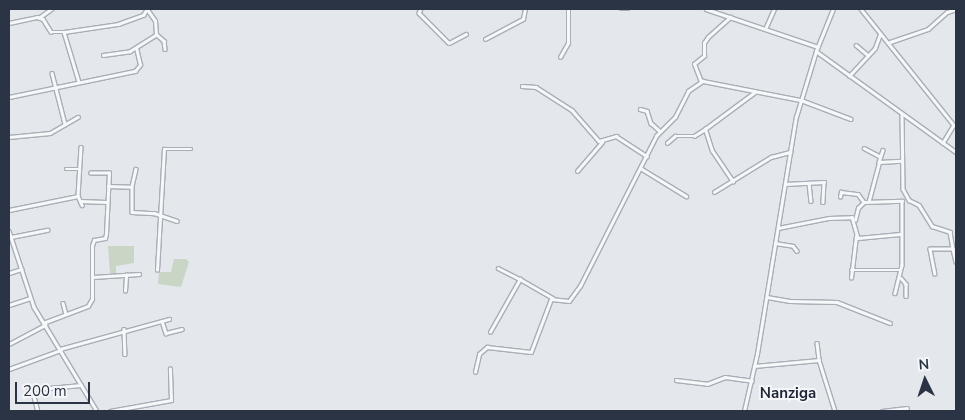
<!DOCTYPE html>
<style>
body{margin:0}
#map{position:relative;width:965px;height:420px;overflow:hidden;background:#e4e7ec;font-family:"Nunito Sans",sans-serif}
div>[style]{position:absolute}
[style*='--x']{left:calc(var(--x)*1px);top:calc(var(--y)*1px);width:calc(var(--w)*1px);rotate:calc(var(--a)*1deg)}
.green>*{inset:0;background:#c9d6c5}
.roads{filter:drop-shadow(1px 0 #a9aeb7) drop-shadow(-1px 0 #a9aeb7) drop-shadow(0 1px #a9aeb7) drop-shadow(0 -1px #a9aeb7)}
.minor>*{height:2.5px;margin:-1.25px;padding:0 1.25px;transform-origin:1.25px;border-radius:1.25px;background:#f7f8fa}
span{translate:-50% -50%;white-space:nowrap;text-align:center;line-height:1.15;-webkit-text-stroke:4px #f4f6f9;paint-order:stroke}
.quarter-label{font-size:15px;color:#1d2536;font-weight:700}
.frame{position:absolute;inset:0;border:10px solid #2b3445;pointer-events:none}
.north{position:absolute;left:900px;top:355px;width:50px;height:50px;-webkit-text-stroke:4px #f4f6f9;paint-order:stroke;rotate:356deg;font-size:14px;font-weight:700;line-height:20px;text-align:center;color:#2b3445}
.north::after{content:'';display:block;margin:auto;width:18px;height:22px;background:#2b3445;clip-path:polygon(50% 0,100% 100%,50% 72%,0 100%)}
.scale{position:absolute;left:15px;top:382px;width:75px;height:22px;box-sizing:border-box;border:2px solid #2b3445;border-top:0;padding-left:6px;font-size:15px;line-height:18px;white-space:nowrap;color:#2b3445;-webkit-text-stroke:4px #f4f6f9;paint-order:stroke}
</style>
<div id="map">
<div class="green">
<div style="clip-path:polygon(108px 246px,134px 246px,134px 263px,116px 266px,116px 274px,110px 273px)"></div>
<div style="clip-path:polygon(174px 259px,186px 259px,189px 262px,181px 287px,158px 284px,159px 272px,171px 272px)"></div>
</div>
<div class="roads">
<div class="minor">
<div style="--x:421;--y:9;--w:4;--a:117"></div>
<div style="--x:419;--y:13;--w:42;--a:45"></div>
<div style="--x:449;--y:43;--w:19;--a:-28"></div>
<div style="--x:621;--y:9;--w:7;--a:0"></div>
<div style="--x:706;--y:9;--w:118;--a:18.7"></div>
<div style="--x:861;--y:9;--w:149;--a:51.3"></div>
<div style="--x:954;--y:125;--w:21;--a:121"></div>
<div style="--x:40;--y:17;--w:14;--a:-36"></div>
<div style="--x:9;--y:23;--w:29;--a:-12"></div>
<div style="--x:37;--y:17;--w:6;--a:18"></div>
<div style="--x:43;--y:19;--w:15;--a:58"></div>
<div style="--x:51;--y:32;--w:13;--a:0"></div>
<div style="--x:64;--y:32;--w:55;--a:-8.4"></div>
<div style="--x:118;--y:24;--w:27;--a:-20"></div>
<div style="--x:143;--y:15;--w:7;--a:-56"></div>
<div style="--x:766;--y:27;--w:20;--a:-66"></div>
<div style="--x:64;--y:32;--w:52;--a:73.3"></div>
<div style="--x:156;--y:34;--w:11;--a:41"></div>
<div style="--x:164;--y:41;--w:8;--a:83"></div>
<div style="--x:485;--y:39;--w:43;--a:-27.8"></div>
<div style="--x:523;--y:19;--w:10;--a:-79"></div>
<div style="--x:890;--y:42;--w:40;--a:-18.9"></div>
<div style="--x:928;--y:29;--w:25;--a:-42"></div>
<div style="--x:947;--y:12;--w:9;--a:-18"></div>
<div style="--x:856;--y:45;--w:16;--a:40"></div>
<div style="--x:816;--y:51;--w:173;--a:35.8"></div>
<div style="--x:103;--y:55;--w:27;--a:-8"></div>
<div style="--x:130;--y:51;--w:31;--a:-32"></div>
<div style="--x:156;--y:35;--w:14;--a:-94"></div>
<div style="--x:155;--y:21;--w:12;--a:-125"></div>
<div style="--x:560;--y:57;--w:16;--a:-60"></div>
<div style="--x:568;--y:43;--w:34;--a:-90"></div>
<div style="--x:52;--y:73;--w:53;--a:75.7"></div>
<div style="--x:849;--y:76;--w:38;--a:-47"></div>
<div style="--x:875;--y:48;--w:15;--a:-70"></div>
<div style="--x:701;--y:82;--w:19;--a:-111"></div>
<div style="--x:694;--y:64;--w:13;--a:-39"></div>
<div style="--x:704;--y:56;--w:13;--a:-90"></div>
<div style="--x:704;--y:43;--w:7;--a:-56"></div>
<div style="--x:708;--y:37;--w:30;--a:-42"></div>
<div style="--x:522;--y:86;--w:14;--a:4"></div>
<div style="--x:536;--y:87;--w:43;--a:32.6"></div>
<div style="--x:572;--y:110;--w:41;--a:48.9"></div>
<div style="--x:599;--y:141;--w:18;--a:-16"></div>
<div style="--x:616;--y:136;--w:37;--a:33"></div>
<div style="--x:9;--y:97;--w:129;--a:-11.7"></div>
<div style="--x:135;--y:71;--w:8;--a:-50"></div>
<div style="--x:140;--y:65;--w:17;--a:-103"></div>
<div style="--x:801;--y:100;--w:53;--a:20.8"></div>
<div style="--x:640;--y:109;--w:7;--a:16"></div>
<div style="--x:647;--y:111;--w:13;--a:72"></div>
<div style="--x:651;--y:123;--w:12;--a:42"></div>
<div style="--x:902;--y:115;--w:74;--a:89.2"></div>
<div style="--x:9;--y:137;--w:41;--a:-5.6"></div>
<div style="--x:50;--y:133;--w:32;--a:-30"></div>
<div style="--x:667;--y:143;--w:11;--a:-41"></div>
<div style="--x:675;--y:136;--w:19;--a:0"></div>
<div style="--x:694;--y:136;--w:13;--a:-32"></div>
<div style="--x:81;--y:147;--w:49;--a:93.5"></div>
<div style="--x:78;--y:196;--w:10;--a:66"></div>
<div style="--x:864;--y:148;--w:17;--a:28"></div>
<div style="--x:883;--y:150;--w:13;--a:108"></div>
<div style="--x:879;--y:162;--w:22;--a:-3"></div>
<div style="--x:66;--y:169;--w:12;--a:0"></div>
<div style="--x:136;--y:169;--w:18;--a:103"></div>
<div style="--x:132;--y:187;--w:25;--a:90"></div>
<div style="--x:132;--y:212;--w:22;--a:3"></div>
<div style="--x:154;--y:213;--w:24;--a:19"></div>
<div style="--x:642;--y:169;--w:52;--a:31.5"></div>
<div style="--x:577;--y:171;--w:38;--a:-49"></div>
<div style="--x:733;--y:182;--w:37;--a:-124"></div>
<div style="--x:712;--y:151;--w:23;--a:-108"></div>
<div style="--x:705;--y:129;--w:62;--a:-36.5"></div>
<div style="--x:809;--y:183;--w:18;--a:84"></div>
<div style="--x:785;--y:184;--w:39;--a:-3"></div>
<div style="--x:824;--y:182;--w:20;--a:93"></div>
<div style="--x:108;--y:186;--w:23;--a:2"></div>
<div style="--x:903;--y:189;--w:13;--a:61"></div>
<div style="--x:909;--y:200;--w:11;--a:27"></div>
<div style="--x:919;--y:205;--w:25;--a:58"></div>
<div style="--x:932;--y:226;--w:19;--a:18"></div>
<div style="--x:950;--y:232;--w:17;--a:80"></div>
<div style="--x:953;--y:249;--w:23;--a:180"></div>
<div style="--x:930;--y:249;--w:25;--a:79"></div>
<div style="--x:714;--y:192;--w:67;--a:-31.6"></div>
<div style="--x:771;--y:157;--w:20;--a:-15"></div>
<div style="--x:840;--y:197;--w:5;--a:-79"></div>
<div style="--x:841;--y:192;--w:17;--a:7"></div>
<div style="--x:858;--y:194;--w:10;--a:53"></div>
<div style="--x:869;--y:200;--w:39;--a:-75"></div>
<div style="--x:80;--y:201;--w:26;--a:2"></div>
<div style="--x:9;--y:210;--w:70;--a:-11.5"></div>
<div style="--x:855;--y:220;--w:12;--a:-76"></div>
<div style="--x:858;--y:208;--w:8;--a:-45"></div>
<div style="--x:864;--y:202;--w:38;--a:-2"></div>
<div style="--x:902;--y:201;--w:64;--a:90"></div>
<div style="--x:902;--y:265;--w:29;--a:104"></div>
<div style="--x:778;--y:228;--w:52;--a:-11.1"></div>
<div style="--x:829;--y:218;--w:23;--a:-2"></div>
<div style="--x:852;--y:217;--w:22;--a:74"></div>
<div style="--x:858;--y:238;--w:42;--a:-5.4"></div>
<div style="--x:9;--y:231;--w:80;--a:71.8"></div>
<div style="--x:34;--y:307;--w:122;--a:58.8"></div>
<div style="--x:11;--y:237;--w:37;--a:-11"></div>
<div style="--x:775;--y:243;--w:18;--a:9"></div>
<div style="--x:793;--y:246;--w:6;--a:51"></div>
<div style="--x:953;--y:249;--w:13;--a:77"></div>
<div style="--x:498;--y:268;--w:25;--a:27"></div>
<div style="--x:157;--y:270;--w:121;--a:-86.7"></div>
<div style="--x:164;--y:149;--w:27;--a:0"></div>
<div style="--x:851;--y:270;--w:50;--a:0"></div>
<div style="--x:9;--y:273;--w:13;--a:-18"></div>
<div style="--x:93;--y:277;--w:46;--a:-3.7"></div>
<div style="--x:851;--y:278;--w:42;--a:-83.2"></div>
<div style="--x:901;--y:278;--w:8;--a:50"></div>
<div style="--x:906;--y:284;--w:12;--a:90"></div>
<div style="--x:125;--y:291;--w:16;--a:-86"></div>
<div style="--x:767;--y:297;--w:23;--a:10"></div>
<div style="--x:790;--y:301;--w:47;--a:1.2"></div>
<div style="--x:837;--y:302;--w:57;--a:21.6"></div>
<div style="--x:63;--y:303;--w:11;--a:75"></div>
<div style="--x:9;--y:305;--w:22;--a:-18"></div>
<div style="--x:162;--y:321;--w:13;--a:72"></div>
<div style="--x:166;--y:333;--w:16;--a:-14"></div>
<div style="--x:43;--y:323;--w:48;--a:-20.7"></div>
<div style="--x:88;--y:306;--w:8;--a:-60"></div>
<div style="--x:92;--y:299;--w:53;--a:-90"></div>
<div style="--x:92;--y:246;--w:6;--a:-72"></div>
<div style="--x:94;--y:240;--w:11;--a:-10"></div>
<div style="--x:105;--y:238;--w:4;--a:-76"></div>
<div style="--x:106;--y:234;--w:61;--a:-87.2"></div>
<div style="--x:109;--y:173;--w:18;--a:180"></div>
<div style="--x:124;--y:329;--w:25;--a:88"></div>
<div style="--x:490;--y:332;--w:61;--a:-60.5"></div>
<div style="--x:520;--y:279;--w:38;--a:30"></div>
<div style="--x:817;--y:343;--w:17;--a:83"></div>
<div style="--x:9;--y:344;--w:41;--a:-27.8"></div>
<div style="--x:60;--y:349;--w:113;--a:-15.4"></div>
<div style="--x:754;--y:366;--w:65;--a:-5.3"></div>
<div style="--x:819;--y:360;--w:53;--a:72.6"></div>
<div style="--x:9;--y:369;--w:55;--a:-20.1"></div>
<div style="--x:475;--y:372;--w:18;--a:-77"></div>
<div style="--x:479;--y:354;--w:11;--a:-41"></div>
<div style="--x:487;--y:347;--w:44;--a:6.5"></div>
<div style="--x:531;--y:352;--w:57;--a:-69.3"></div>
<div style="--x:551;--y:299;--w:18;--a:6"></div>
<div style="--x:569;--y:301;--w:19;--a:-54"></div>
<div style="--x:580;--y:286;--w:168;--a:-63.1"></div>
<div style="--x:656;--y:136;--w:27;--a:-45"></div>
<div style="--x:675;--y:117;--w:29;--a:-63"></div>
<div style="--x:688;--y:91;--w:18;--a:-34"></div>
<div style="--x:703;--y:81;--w:100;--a:11"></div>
<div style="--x:676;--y:380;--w:31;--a:7"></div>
<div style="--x:707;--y:384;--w:19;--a:-21"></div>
<div style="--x:725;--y:377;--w:27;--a:8"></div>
<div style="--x:32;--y:389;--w:23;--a:75"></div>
<div style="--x:28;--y:390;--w:53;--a:-5.4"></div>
<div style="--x:110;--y:411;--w:62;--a:-10.2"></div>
<div style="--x:171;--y:400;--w:31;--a:-92"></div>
<div style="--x:744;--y:411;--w:58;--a:-77.2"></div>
<div style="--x:757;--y:354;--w:240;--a:-80.7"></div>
<div style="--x:796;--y:117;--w:69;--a:-73.1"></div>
<div style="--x:816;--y:51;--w:45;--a:-68"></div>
<div style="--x:882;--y:411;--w:25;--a:-7"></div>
</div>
</div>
<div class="quarter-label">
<span style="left:788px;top:394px">Nanziga</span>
</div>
<div class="frame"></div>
<div class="north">N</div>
<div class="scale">200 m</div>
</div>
